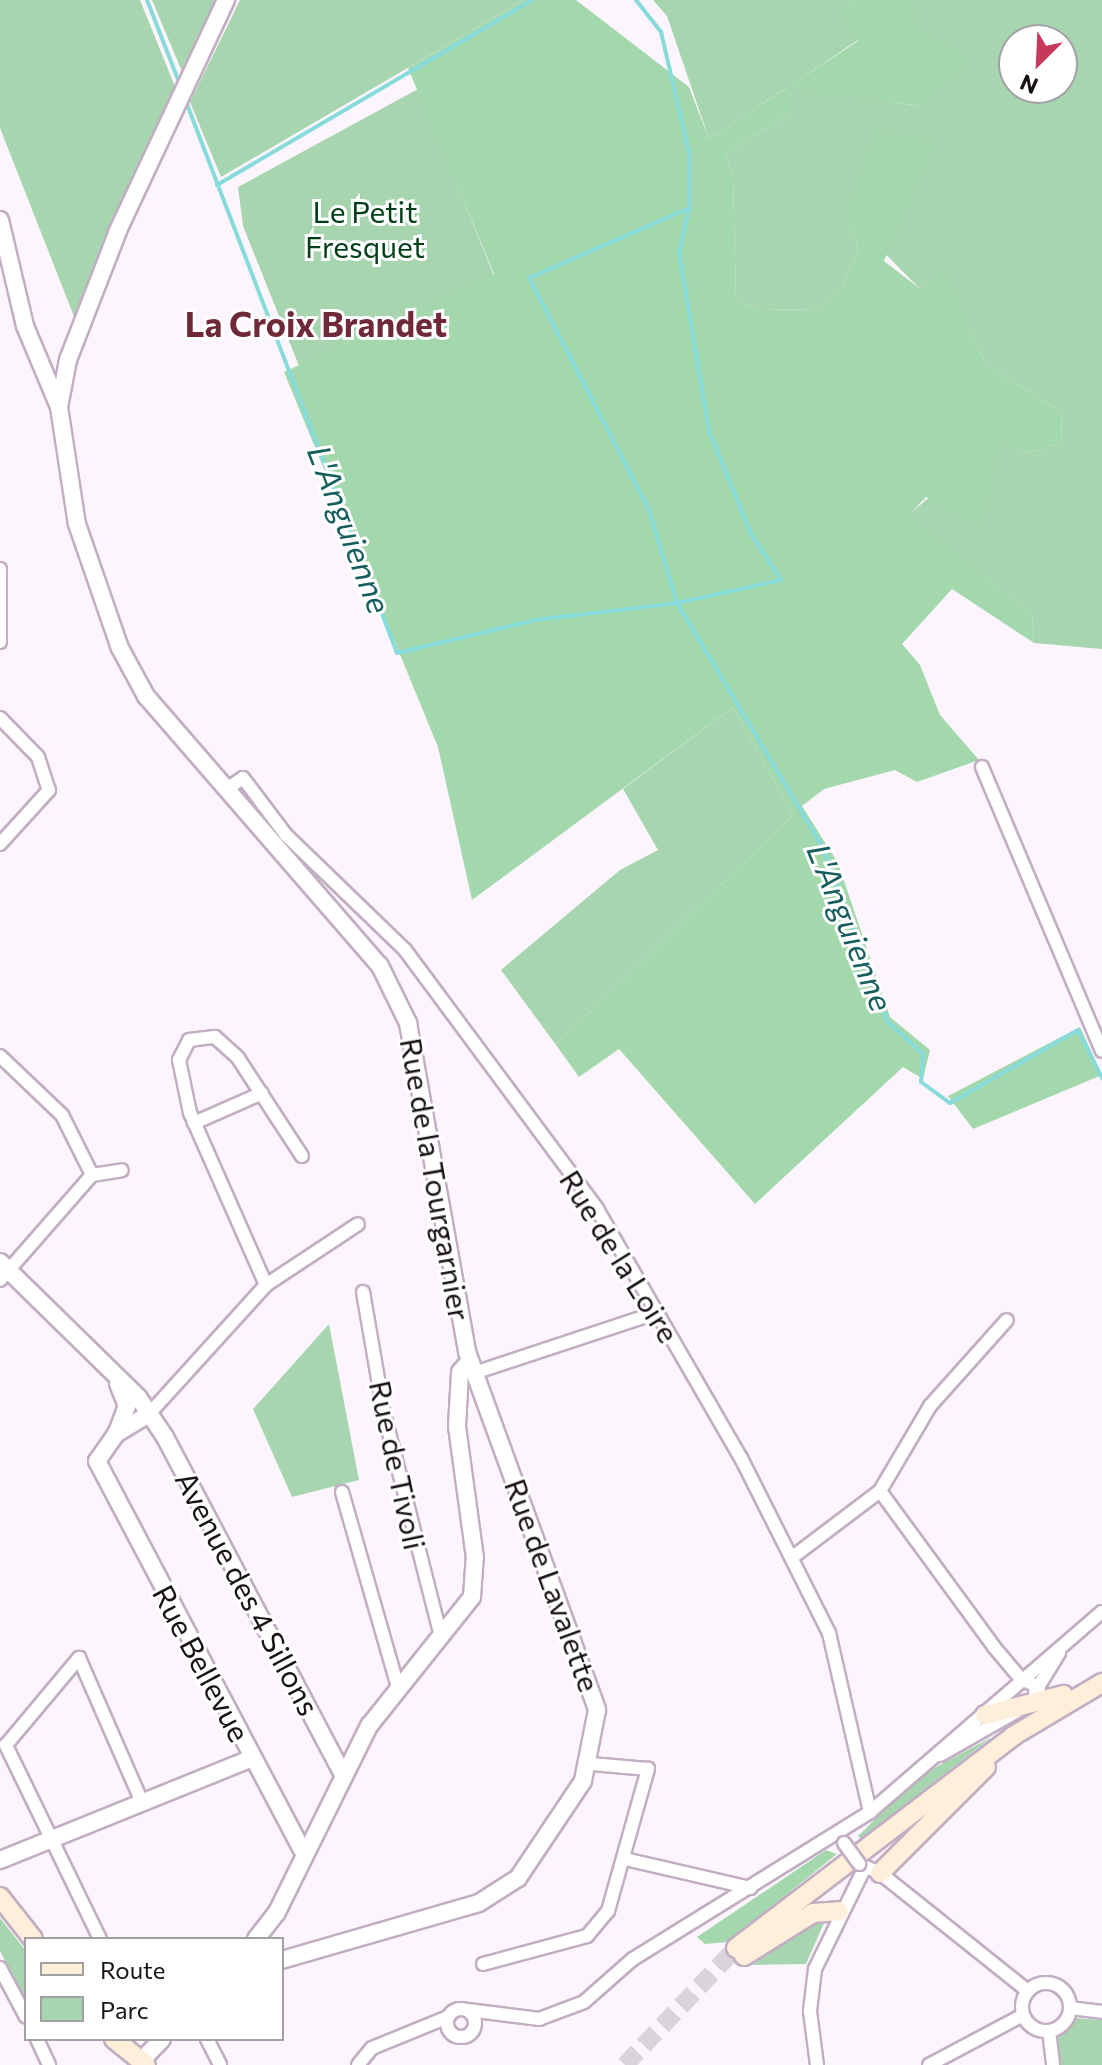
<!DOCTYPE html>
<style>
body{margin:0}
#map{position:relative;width:1102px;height:2065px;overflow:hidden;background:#fdf5fd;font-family:Commissioner,sans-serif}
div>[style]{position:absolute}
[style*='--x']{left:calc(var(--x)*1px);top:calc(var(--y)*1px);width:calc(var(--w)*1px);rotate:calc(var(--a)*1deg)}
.green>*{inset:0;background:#a7d5af}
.forest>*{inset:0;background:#a3d8ad}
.stream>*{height:4px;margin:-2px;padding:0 2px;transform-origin:2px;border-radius:2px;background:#87dbda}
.secondary-tunnel>*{height:18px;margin-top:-9px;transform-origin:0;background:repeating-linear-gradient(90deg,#dbd3db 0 18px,transparent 0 27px)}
.roads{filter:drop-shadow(2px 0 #c2aec2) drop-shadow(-2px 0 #c2aec2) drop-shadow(0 2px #c2aec2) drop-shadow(0 -2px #c2aec2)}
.minor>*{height:12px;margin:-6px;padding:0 6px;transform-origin:6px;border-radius:6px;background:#fff}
.minor>.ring{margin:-6px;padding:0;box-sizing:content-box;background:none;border:12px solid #fff;border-radius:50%}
.tertiary>*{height:16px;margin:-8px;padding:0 8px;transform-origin:8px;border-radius:8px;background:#fff}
.secondary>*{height:18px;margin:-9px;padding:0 9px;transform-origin:9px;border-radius:9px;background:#feefda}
.bridges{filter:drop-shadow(2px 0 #c2aec2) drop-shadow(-2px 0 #c2aec2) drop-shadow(0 2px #c2aec2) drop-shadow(0 -2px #c2aec2)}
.minor-bridge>*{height:12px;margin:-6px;padding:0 6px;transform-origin:6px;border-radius:6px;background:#fff}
span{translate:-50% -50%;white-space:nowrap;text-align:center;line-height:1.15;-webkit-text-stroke:6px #fff;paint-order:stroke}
.park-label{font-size:30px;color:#003f18}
.street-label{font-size:30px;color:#181118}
.water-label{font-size:32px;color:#165e5e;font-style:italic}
.quarter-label{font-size:34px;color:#6f2938;font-weight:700}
.legend{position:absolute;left:24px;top:1937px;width:260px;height:104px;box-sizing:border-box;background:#fff;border:2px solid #a3a0a3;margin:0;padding:10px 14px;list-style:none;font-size:24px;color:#181118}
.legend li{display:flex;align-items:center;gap:16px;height:40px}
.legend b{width:40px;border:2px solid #a3a0a3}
.north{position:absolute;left:998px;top:24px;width:80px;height:80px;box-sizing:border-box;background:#fff;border:2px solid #a3a0a3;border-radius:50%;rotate:204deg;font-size:22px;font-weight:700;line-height:32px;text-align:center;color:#181118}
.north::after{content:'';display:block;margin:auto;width:28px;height:36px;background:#c7385d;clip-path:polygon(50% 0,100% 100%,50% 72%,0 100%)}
</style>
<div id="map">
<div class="green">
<div style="clip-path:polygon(0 0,140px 0,178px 94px,75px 319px,0 128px)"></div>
<div style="clip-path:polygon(152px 0,218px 0,183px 74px)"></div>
<div style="clip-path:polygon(240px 0,524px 0,221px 177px,190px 102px)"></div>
<div style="clip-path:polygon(evenodd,653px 0,856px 0,843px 12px,858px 40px,790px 86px,919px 106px,912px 0,1102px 0,1102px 649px,1034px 643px,1032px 614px,907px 516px,999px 439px,1029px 453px,1062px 442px,1061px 411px,986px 365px,945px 273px,919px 288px,847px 215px,858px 247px,844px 287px,818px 310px,758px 309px,736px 299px,733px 177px,725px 153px,788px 115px,788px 87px,709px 139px,667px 16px,653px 0,1014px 40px,1062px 40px,1062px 88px,1014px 88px,1014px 40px)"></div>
<div style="clip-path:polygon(418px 89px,496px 281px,299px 366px,243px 226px,238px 187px)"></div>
<div style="clip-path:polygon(733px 707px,793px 815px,556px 1045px,501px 970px,620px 870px,658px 850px,623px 789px)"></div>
<div style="clip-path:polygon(329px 1324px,359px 1480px,292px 1497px,253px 1409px)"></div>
<div style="clip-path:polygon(992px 1737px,861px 1839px,858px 1836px,919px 1776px)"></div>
<div style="clip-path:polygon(0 1918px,26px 1951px,26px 2002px,0 1951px)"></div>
<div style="clip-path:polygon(825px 1921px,806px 1964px,752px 1965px,821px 1920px)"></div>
<div style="clip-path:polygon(1075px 2018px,1102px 2020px,1102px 2065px,1059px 2065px,1056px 2037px)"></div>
</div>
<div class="forest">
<div style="clip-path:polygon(524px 0,576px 0,689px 87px,709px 139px,858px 41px,842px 12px,856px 0,912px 0,916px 28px,969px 60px,920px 106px,789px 87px,788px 115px,725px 153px,733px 177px,736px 299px,758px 309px,818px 310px,844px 287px,858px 247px,847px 216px,875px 131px,934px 143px,884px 261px,919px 288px,945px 272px,986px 365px,1061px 411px,1062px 442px,1029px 453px,999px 440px,982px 524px,926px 497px,908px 516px,1032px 614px,1034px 643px,952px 589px,902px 644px,920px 665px,940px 715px,979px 760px,917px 782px,895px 770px,824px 789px,802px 806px,838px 863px,890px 1017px,930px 1050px,923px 1079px,903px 1067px,755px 1204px,619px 1049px,579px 1077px,556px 1045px,793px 815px,733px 707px,472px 900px,438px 747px,284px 372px,494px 274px,408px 68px)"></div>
<div style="clip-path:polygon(1080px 1027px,1102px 1075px,973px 1129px,948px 1096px)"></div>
<div style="clip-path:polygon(826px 1850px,837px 1854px,727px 1942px,705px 1944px,697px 1937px)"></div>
</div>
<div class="stream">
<div style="--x:147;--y:0;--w:93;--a:68.7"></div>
<div style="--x:636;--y:0;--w:41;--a:52"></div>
<div style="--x:661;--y:32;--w:123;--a:76.9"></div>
<div style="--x:689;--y:152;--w:56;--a:90"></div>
<div style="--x:689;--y:208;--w:46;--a:102.5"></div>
<div style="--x:679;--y:253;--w:181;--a:80.4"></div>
<div style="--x:709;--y:431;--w:111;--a:67.8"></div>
<div style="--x:751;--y:534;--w:55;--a:56.9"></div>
<div style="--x:781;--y:580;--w:107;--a:167.5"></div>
<div style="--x:677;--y:603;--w:97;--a:-106.8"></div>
<div style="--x:649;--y:510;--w:261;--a:-117.3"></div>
<div style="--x:529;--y:278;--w:175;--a:-23.6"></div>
<div style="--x:185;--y:99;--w:593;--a:69.06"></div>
<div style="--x:397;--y:653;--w:142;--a:-13.4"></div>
<div style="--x:535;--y:620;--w:143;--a:-6.8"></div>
<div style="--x:677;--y:603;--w:285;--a:59.2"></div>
<div style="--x:823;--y:848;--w:184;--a:69.7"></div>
<div style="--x:887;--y:1021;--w:49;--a:42.5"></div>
<div style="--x:923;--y:1054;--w:28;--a:94"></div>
<div style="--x:921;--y:1082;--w:36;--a:36"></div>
<div style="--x:950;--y:1103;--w:147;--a:-29.7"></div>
<div style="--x:1078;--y:1030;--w:54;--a:63.4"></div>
<div style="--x:217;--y:185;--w:365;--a:-30.4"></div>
</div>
<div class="secondary-tunnel">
<div style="--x:625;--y:2065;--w:161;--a:-46.5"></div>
</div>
<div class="roads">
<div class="minor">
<div style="--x:0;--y:569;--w:73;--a:90"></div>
<div style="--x:0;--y:718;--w:54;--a:45.7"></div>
<div style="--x:38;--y:757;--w:35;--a:72"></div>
<div style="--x:49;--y:790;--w:73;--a:132.2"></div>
<div style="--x:982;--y:767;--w:308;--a:67.1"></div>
<div style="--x:227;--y:789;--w:19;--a:-35"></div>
<div style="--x:243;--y:778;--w:71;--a:53"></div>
<div style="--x:286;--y:835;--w:165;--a:44"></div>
<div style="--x:405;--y:950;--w:322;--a:53.4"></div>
<div style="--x:597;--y:1209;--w:288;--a:60"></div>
<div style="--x:741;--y:1458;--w:196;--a:63.3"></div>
<div style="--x:829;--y:1633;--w:184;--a:77.1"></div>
<div style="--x:0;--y:1056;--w:86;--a:43.6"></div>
<div style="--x:62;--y:1115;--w:67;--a:63.4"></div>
<div style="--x:194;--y:1123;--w:74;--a:-23.8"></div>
<div style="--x:92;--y:1175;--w:30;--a:-9"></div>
<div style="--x:0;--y:1280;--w:140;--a:-48.8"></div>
<div style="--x:266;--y:1285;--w:110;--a:-33.5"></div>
<div style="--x:363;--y:1292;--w:123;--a:80.2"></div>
<div style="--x:384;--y:1413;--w:230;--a:75.7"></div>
<div style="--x:474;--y:1373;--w:194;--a:-18.3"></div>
<div style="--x:149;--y:1414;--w:174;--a:-47.8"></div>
<div style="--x:266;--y:1285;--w:188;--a:-113.8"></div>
<div style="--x:190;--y:1113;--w:54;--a:-101.7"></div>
<div style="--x:179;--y:1060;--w:22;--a:-63"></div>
<div style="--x:189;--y:1040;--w:26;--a:-7"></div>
<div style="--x:215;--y:1037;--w:31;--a:42"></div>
<div style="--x:238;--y:1058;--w:117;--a:56.9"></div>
<div style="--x:880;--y:1491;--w:193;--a:53.8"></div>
<div style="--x:994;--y:1647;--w:42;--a:49.8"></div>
<div style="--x:1021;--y:1679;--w:20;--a:24"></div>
<div style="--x:342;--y:1492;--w:203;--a:74"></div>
<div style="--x:794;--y:1556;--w:108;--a:-37.1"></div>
<div style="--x:880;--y:1491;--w:99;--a:-59.5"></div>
<div style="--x:930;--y:1406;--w:115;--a:-48.2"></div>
<div style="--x:1035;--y:1692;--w:46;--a:-58.4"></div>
<div style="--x:940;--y:1755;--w:89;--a:-29.7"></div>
<div style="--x:625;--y:1859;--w:129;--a:13"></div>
<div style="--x:859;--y:1864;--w:23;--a:23"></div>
<div style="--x:880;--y:1873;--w:189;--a:38.6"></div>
<div style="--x:100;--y:1939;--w:216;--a:-115.9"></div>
<div style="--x:6;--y:1745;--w:114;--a:-50"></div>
<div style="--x:79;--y:1658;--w:157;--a:66.4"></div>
<div style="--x:483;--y:1964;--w:108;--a:-15.1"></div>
<div style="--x:587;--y:1936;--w:33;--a:-50"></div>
<div style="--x:608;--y:1911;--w:148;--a:-74.3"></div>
<div style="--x:648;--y:1769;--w:57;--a:-175"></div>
<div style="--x:0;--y:1968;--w:55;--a:62"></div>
<div class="ring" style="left:1022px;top:1983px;width:36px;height:36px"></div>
<div style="--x:1070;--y:2008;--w:32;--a:7"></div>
<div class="ring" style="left:447px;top:2009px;width:16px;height:16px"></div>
<div style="--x:468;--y:2010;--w:72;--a:7.2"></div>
<div style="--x:539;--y:2019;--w:48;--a:-20.7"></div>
<div style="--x:584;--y:2002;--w:65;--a:-41.3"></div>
<div style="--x:633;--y:1959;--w:279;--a:-31.8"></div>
<div style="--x:870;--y:1812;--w:306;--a:-40.8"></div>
<div style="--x:1049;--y:2031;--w:34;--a:83"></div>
<div style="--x:37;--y:2039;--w:29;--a:65"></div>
<div style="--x:207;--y:2039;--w:29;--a:63"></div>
<div style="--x:358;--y:2065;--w:22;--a:-51"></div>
<div style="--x:372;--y:2048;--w:82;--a:-22.2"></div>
<div style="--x:817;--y:2065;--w:54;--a:-97.4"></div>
<div style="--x:810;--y:2011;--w:42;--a:-83.2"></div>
<div style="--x:815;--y:1969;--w:111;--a:-63.9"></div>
<div style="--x:929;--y:2065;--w:106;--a:-28"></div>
</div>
<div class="tertiary">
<div style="--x:226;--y:0;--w:255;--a:115.1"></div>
<div style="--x:118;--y:231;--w:138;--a:111.2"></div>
<div style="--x:68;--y:360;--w:48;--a:100.8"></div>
<div style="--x:59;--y:407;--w:118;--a:81.3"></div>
<div style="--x:77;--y:524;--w:131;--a:70.9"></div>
<div style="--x:120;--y:648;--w:55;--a:61.6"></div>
<div style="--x:146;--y:696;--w:357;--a:49.1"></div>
<div style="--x:380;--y:966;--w:64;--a:63.8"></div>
<div style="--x:408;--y:1023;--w:334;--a:79.8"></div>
<div style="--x:467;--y:1352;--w:381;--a:70"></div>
<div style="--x:597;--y:1710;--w:72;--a:101.2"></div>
<div style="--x:583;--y:1781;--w:117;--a:123.8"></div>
<div style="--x:518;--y:1878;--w:46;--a:147.3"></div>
<div style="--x:479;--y:1903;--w:205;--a:163.9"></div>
<div style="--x:0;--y:220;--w:109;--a:76.7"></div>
<div style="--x:25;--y:326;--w:88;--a:67.2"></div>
<div style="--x:0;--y:1262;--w:193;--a:44.4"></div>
<div style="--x:138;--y:1397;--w:48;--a:56"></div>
<div style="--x:165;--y:1437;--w:381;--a:62.2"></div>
<div style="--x:149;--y:1414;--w:39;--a:149"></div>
<div style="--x:116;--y:1434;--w:33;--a:125"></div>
<div style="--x:97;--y:1461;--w:440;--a:62.2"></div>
<div style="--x:117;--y:1432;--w:28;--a:-69"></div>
<div style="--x:127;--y:1406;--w:24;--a:-112"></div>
<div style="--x:0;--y:1860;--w:272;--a:-22"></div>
<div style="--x:256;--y:1939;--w:34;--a:-52"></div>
<div style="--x:277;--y:1912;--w:208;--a:-63.7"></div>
<div style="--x:369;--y:1726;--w:165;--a:-51.4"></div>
<div style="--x:472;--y:1597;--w:39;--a:-86"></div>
<div style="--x:475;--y:1558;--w:133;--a:-97.8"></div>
<div style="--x:457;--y:1426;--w:54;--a:-86.8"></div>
<div style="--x:460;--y:1372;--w:15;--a:-48"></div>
<div style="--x:141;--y:2061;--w:30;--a:-46"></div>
</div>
<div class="secondary">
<div style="--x:985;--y:1715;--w:81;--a:-14.4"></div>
<div style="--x:880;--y:1873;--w:150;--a:-45"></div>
<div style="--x:0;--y:1897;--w:53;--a:51.8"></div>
<div style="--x:736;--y:1948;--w:349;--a:-37.4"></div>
<div style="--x:1013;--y:1736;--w:104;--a:-30.8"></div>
<div style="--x:744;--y:1956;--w:81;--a:-31.9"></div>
<div style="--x:813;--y:1913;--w:26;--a:-4"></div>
<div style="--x:114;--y:2039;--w:41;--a:39.1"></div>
</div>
</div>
<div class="bridges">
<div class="minor-bridge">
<div style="--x:844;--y:1843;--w:26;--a:54"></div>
</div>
</div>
<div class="park-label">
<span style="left:365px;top:228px">Le Petit<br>Fresquet</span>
</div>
<div class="street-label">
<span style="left:436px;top:1179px;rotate:80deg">Rue de la Tourgarnier</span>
<span style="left:620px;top:1256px;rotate:58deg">Rue de la Loire</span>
<span style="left:398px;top:1465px;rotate:78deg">Rue de Tivoli</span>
<span style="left:553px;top:1585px;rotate:70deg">Rue de Lavalette</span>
<span style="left:248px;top:1593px;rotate:62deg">Avenue des 4 Sillons</span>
<span style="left:202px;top:1663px;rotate:62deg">Rue Bellevue</span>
</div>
<div class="water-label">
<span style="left:350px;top:529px;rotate:69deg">L'Anguienne</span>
<span style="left:851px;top:927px;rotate:68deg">L'Anguienne</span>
</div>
<div class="quarter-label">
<span style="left:316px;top:324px">La Croix Brandet</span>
</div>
<ul class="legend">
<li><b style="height:10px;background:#feefda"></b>Route</li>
<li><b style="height:22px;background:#a7d5af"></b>Parc</li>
</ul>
<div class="north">N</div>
</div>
